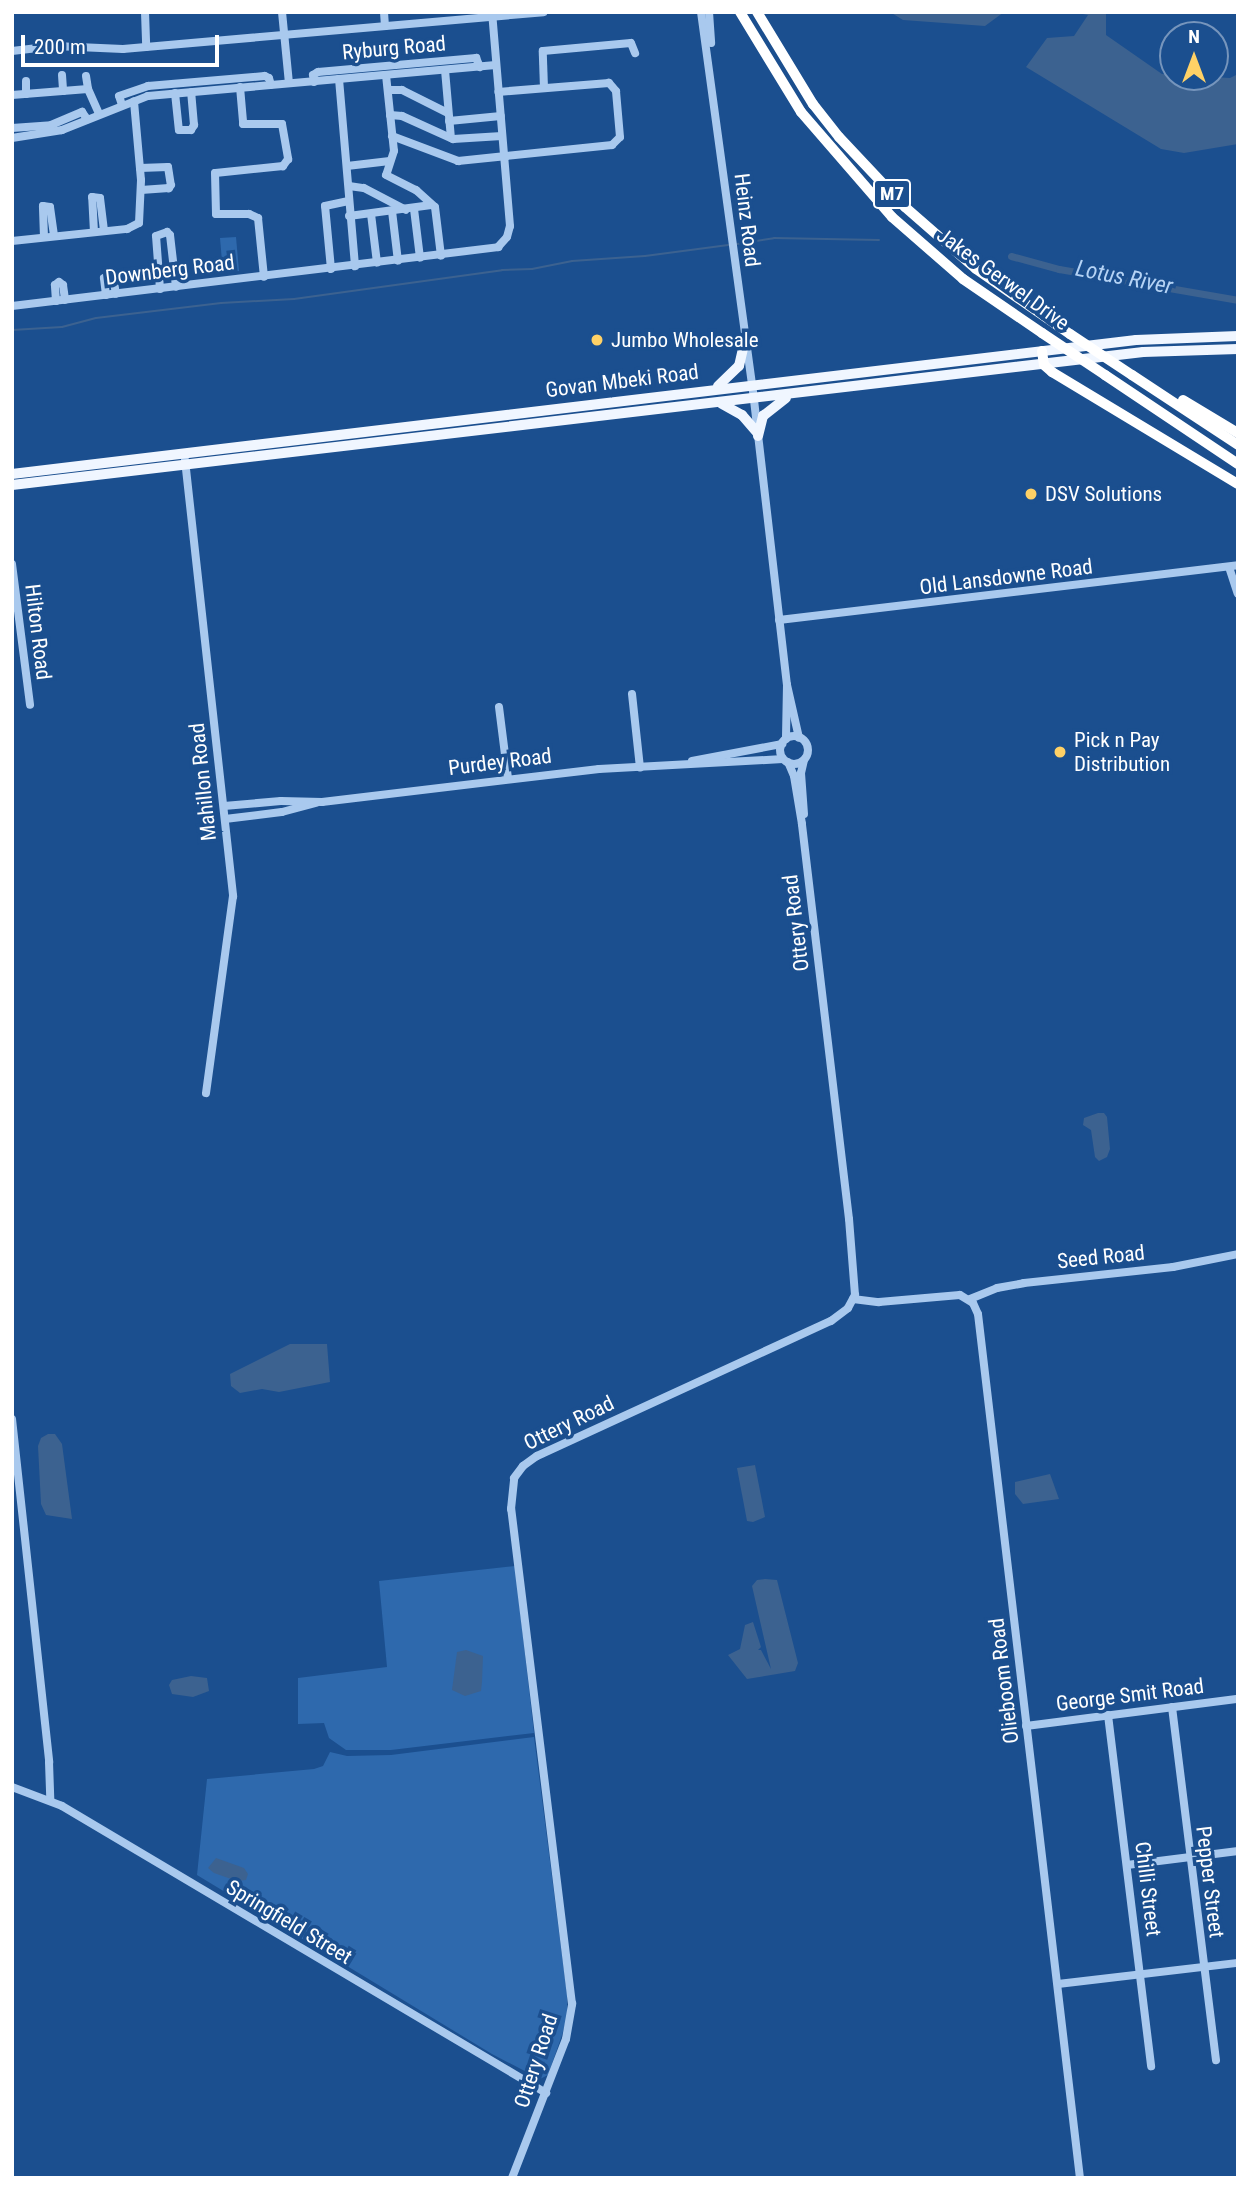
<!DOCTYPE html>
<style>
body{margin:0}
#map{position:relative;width:1250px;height:2190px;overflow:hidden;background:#1b4f8f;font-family:"Roboto Condensed",sans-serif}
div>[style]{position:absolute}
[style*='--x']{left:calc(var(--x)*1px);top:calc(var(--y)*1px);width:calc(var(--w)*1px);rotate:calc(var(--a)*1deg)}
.green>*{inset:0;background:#2e69ad}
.water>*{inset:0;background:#3c6290}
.stream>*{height:2px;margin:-1px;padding:0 1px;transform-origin:1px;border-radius:1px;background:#3c6290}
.canal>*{height:7px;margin:-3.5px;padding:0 3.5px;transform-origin:3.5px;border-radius:3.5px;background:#3c6290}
.minor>*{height:8px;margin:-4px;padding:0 4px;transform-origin:4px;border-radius:4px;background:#a9c9ee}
.minor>.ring{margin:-4px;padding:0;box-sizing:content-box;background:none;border:8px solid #a9c9ee;border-radius:50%}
.major>*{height:10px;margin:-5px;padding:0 5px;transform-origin:5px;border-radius:5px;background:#f0f6ff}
.highway>*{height:10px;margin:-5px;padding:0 5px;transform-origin:5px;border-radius:5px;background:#fff}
.highway-bridge>*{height:10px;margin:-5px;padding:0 5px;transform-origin:5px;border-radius:5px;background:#fff}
.dots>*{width:19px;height:19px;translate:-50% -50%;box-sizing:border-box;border:4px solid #1b4f8f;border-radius:50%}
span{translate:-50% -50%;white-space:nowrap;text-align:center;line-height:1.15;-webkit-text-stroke:7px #1b4f8f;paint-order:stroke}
.shield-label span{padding:2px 5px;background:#1b4f8f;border:2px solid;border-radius:5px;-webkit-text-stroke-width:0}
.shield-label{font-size:19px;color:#fff;font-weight:700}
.street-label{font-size:21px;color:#fff}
.poi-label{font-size:21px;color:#fff}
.left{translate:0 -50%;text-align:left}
.water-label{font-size:23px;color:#b5d3f5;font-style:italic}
.frame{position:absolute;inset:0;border:14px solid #fff;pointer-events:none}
.north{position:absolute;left:1159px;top:21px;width:70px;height:70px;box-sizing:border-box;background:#1b4f8f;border:2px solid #7695bc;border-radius:50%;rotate:0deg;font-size:19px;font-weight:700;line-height:28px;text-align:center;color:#fff}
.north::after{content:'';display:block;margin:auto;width:24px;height:32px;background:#ffd166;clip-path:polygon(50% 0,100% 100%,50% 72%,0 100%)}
.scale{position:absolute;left:21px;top:35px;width:198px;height:32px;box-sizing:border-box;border:4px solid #fff;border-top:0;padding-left:9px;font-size:21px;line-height:24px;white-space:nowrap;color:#fff;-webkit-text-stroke:5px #1b4f8f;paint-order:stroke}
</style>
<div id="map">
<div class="green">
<div style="clip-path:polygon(236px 237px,239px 271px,223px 273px,220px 238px)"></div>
<div style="clip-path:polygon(515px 1566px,534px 1733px,391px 1750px,346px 1750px,329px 1738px,324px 1723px,298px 1724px,298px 1678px,387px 1667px,379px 1581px)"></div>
<div style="clip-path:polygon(534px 1737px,567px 1994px,567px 2017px,562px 2035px,548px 2075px,540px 2079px,492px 2054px,197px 1875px,207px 1779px,314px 1769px,323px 1766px,330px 1752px,347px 1756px,391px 1755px)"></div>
</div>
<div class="water">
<div style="clip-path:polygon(890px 12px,1004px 12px,985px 26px,903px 20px)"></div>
<div style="clip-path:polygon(1072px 12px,1106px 12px,1106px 35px,1162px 74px,1230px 78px,1238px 74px,1238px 144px,1184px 153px,1161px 149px,1026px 67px,1047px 38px,1074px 36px,1088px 15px)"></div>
<div style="clip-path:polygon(1098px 1113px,1104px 1113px,1107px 1117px,1110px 1149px,1107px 1157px,1099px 1161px,1095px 1157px,1091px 1130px,1083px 1125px,1084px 1118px)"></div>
<div style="clip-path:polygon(290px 1344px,327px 1344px,330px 1382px,279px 1392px,262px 1389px,240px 1393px,231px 1386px,230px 1374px)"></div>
<div style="clip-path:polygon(48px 1434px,55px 1434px,62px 1444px,72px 1519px,46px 1515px,41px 1504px,38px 1446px,41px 1438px)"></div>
<div style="clip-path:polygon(755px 1465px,765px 1517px,753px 1522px,747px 1521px,737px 1468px)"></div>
<div style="clip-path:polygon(1050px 1474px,1059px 1499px,1023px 1504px,1015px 1494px,1015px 1482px)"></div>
<div style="clip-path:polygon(765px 1579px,777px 1580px,798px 1663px,795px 1671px,747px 1679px,728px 1655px,740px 1649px,745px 1625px,753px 1622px,761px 1647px,758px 1650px,761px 1650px,771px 1669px,752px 1586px,757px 1580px)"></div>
<div style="clip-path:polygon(466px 1650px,483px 1656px,482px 1682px,481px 1691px,465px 1696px,452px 1690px,457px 1652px)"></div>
<div style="clip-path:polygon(191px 1676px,207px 1678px,209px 1691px,193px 1697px,172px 1694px,169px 1685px,172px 1680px)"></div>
<div style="clip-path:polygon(216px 1858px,244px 1868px,248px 1874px,246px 1880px,237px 1881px,214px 1873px,208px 1868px)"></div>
</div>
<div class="stream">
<div style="--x:737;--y:244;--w:37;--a:-9"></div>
<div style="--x:774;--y:238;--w:105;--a:1.1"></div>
<div style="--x:12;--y:330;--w:50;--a:-3.4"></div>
<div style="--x:62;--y:327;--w:35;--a:-15"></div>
<div style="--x:96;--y:318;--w:126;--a:-6.8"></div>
<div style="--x:221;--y:303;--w:73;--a:-3.1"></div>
<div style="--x:294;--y:299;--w:210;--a:-7.9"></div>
<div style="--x:502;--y:270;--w:30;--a:-2"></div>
<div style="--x:532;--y:269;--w:41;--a:-11.3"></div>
<div style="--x:572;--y:261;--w:73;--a:-3.9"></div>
<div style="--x:645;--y:256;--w:84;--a:-7.5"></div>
</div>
<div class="canal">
<div style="--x:1011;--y:256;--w:50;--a:15.2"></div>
<div style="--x:1059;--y:269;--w:182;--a:9.8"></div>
</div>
<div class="minor">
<div style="--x:145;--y:12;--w:35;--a:88"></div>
<div style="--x:282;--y:12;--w:71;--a:84.4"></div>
<div style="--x:384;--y:12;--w:14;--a:86"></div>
<div style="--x:701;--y:12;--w:392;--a:82.2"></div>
<div style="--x:754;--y:400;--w:287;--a:83.4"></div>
<div style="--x:787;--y:685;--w:54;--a:91.1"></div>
<div style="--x:709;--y:12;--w:31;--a:86"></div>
<div style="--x:12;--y:51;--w:43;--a:-6.6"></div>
<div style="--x:55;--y:46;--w:68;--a:2.5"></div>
<div style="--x:123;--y:49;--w:422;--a:-5"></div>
<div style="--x:445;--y:70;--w:68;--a:85"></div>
<div style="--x:62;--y:75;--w:16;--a:86"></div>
<div style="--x:386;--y:75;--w:76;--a:84"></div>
<div style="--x:394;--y:151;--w:25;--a:108"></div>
<div style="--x:386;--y:175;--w:34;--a:27"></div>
<div style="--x:416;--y:190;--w:25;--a:42"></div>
<div style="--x:435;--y:207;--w:49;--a:83"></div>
<div style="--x:86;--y:76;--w:13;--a:81"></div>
<div style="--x:88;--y:89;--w:27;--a:66"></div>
<div style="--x:339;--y:79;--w:188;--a:85.1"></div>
<div style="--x:26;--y:81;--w:13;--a:90"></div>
<div style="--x:314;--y:82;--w:7;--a:-98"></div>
<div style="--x:313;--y:75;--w:6;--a:-31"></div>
<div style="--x:318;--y:72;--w:159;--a:-5.1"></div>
<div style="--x:476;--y:58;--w:10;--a:66"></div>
<div style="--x:240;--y:87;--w:37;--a:85"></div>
<div style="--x:243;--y:124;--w:39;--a:0"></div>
<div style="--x:282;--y:124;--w:36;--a:80"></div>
<div style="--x:288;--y:159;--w:9;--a:126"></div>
<div style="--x:283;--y:166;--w:68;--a:174.1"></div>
<div style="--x:215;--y:173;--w:41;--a:88.6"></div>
<div style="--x:216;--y:214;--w:33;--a:0"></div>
<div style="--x:249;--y:214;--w:10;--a:24"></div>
<div style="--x:258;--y:218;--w:59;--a:84.2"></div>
<div style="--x:544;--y:88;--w:37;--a:-92"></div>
<div style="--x:543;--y:51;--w:88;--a:-5.2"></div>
<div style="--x:631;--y:43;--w:11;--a:68"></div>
<div style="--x:388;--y:90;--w:14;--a:0"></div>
<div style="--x:402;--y:90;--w:51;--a:26.6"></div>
<div style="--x:175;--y:93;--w:37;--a:84"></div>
<div style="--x:179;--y:130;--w:12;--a:0"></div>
<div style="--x:191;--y:130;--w:6;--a:-59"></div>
<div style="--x:194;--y:125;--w:33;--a:-95"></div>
<div style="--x:12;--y:95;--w:76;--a:-4.5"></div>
<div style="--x:122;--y:105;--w:9;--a:-108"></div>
<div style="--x:119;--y:96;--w:31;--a:-19"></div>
<div style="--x:148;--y:86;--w:117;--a:-4.9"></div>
<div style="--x:265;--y:76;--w:4;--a:27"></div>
<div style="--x:269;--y:78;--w:7;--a:74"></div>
<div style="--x:390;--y:115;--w:12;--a:5"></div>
<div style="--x:402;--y:116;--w:56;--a:24.3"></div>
<div style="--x:453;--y:139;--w:49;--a:-3.5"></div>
<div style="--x:449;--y:121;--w:52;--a:-5.5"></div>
<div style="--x:12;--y:128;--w:39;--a:-4"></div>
<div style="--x:51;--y:125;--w:34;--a:-23"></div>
<div style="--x:82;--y:112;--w:9;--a:54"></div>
<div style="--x:392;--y:136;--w:71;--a:20.7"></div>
<div style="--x:458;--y:161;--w:155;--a:-5.9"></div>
<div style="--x:612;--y:145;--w:11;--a:-45"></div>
<div style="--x:620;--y:137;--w:46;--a:-95"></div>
<div style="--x:616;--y:91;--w:11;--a:-131"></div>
<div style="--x:609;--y:83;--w:111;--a:175.4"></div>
<div style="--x:12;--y:138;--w:51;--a:-9.1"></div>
<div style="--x:62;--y:130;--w:92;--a:-21.6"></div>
<div style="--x:148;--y:96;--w:349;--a:-5.1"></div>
<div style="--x:347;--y:166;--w:43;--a:-6.6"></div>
<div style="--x:140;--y:168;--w:28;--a:-2"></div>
<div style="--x:168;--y:167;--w:18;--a:81"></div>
<div style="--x:171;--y:185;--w:4;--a:124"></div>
<div style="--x:169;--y:188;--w:28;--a:176"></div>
<div style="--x:349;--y:186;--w:15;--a:8"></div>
<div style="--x:364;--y:188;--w:47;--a:27.6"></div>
<div style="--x:414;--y:209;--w:49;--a:83"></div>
<div style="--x:392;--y:211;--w:50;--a:83.2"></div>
<div style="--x:371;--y:214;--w:49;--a:83"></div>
<div style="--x:349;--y:216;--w:83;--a:-7.6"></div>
<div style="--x:94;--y:232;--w:35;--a:-93"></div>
<div style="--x:92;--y:197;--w:8;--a:7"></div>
<div style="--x:100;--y:198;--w:33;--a:83"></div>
<div style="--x:44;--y:237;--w:31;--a:-92"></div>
<div style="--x:43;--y:206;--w:7;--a:8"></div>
<div style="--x:50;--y:207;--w:29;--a:82"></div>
<div style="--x:12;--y:241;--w:116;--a:-6"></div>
<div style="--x:127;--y:229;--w:13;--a:-27"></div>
<div style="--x:139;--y:223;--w:43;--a:-87.3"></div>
<div style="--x:141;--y:180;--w:79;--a:-95.1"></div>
<div style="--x:331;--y:269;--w:63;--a:-95.4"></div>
<div style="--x:325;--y:206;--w:24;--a:-12"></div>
<div style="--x:160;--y:289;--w:53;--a:-94.3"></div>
<div style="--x:156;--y:236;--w:12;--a:-20"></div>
<div style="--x:167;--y:232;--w:4;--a:45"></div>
<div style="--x:170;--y:235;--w:52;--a:83.4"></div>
<div style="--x:106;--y:295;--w:17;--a:-97"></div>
<div style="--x:104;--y:278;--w:4;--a:-27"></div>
<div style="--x:108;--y:276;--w:5;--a:11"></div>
<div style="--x:113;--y:277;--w:17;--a:80"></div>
<div style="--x:56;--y:301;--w:16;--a:-94"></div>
<div style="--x:55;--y:285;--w:5;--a:-37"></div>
<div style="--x:59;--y:282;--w:5;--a:37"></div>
<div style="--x:63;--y:285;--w:15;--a:82"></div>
<div style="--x:12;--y:306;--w:490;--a:-6.9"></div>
<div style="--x:498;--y:247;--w:13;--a:-48"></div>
<div style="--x:507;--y:237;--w:11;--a:-75"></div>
<div style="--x:510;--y:226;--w:215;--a:-94.8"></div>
<div style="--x:185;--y:460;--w:439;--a:83.7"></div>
<div style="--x:233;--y:896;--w:199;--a:97.8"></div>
<div style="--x:12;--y:564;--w:142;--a:82.7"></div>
<div style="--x:1229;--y:567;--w:28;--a:72"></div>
<div style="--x:779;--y:620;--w:462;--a:-6.8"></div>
<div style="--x:787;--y:685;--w:54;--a:77.2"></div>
<div style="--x:632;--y:694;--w:74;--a:83.8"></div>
<div style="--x:499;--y:707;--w:72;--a:82.8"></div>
<div class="ring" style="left:780px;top:736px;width:20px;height:20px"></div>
<div style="--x:692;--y:761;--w:92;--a:-10.7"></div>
<div style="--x:224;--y:806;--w:57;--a:-5"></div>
<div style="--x:281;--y:801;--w:41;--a:1.4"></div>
<div style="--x:322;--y:802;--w:279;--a:-6.8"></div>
<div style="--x:599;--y:769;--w:184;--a:-3.1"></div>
<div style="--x:804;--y:814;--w:41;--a:-94.2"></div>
<div style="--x:801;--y:773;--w:13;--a:-77"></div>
<div style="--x:225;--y:819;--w:57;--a:-7"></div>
<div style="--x:282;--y:812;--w:35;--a:-15"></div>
<div style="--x:853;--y:1299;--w:26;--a:7"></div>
<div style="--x:879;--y:1302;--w:81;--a:-4.9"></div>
<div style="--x:960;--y:1295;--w:15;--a:32"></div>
<div style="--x:973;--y:1303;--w:12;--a:66"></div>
<div style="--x:978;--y:1314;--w:870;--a:83.27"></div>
<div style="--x:970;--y:1299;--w:29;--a:-22"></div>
<div style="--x:997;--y:1288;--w:27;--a:-10"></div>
<div style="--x:1024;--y:1283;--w:150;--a:-6.1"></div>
<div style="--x:1173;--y:1267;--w:66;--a:-11.3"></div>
<div style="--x:12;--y:1419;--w:345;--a:83.8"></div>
<div style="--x:49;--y:1762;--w:38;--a:88"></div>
<div style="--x:1172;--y:1707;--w:356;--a:82.9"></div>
<div style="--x:1108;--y:1715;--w:354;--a:83"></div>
<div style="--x:1026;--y:1726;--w:214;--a:-7.3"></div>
<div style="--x:12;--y:1787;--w:53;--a:20.8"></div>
<div style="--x:62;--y:1806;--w:563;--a:30.67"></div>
<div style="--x:1127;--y:1865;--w:112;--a:-7.2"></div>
<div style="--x:1058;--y:1984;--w:181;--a:-6.7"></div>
<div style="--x:512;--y:2178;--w:149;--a:-68.8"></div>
<div style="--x:566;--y:2039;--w:36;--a:-80"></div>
<div style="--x:572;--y:2004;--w:499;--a:-97"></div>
<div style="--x:511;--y:1509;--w:31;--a:-84"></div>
<div style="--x:514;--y:1478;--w:15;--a:-53"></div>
<div style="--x:523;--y:1466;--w:17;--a:-36"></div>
<div style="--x:537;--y:1456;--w:324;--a:-24.7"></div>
<div style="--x:831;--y:1321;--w:21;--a:-37"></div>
<div style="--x:848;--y:1308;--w:15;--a:-62"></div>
<div style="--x:855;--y:1295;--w:76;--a:-94.5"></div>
<div style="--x:849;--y:1219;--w:398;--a:-96.8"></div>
<div style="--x:802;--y:824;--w:49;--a:-99.5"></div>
<div style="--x:794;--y:776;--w:15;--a:-113"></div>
</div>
<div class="major">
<div style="--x:718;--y:386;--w:29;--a:-44"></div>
<div style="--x:739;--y:366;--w:27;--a:-77"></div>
<div style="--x:722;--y:404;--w:23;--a:29"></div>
<div style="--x:742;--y:415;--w:23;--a:49"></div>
<div style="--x:758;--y:436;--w:21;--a:-76"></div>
<div style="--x:763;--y:416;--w:29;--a:-38"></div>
<div style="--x:12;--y:474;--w:1132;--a:-6.8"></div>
<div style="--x:1136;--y:340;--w:102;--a:-2.2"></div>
<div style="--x:12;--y:485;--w:1139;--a:-6.71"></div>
<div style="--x:1143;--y:352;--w:95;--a:-1.8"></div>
</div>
<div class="highway">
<div style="--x:740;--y:12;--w:117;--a:58.6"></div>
<div style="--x:801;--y:112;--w:139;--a:49.1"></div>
<div style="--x:892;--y:217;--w:94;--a:41.1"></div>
<div style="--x:963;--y:279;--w:96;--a:34.4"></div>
<div style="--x:757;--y:12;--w:108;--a:58.7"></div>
<div style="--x:813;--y:104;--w:42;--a:51.8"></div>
<div style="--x:839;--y:137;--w:96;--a:46.7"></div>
<div style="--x:905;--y:207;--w:94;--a:41.1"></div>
<div style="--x:976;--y:269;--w:114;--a:34.7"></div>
<div style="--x:1042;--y:351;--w:14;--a:82"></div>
<div style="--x:1044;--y:365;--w:11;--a:41"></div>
<div style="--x:1052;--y:372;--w:217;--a:31.1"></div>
<div style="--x:1105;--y:375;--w:160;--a:33.8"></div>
<div style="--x:1132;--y:375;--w:127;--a:33.4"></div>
<div style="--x:1183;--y:400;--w:64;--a:31"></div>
</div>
<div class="highway-bridge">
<div style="--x:1042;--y:333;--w:76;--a:33.7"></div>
<div style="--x:1070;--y:334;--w:74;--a:33.5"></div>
</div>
<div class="dots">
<div style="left:597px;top:340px;background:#ffd166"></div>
<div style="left:1031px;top:494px;background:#ffd166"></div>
<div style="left:1060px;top:752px;background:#ffd166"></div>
</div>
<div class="shield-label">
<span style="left:892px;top:194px">M7</span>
</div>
<div class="street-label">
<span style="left:394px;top:48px;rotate:-5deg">Ryburg Road</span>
<span style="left:747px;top:220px;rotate:83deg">Heinz Road</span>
<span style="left:170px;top:270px;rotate:-7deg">Downberg Road</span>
<span style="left:1003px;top:279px;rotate:36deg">Jakes Gerwel Drive</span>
<span style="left:622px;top:381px;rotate:-7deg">Govan Mbeki Road</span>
<span style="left:1006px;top:577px;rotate:-7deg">Old Lansdowne Road</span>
<span style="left:38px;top:632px;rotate:83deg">Hilton Road</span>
<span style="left:500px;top:762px;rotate:-7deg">Purdey Road</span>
<span style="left:203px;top:782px;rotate:-96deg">Mahillon Road</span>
<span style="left:796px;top:923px;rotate:-97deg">Ottery Road</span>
<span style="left:1101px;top:1257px;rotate:-6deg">Seed Road</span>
<span style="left:569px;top:1423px;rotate:-26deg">Ottery Road</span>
<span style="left:1004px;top:1681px;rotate:-97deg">Olieboom Road</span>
<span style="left:1130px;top:1695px;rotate:-7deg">George Smit Road</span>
<span style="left:1210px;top:1882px;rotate:83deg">Pepper Street</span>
<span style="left:1148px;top:1889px;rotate:83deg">Chilli Street</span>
<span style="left:289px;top:1922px;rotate:31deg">Springfield Street</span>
<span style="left:536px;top:2061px;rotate:-72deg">Ottery Road</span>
</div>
<div class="poi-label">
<span class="left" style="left:611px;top:340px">Jumbo Wholesale</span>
<span class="left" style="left:1045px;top:494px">DSV Solutions</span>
<span class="left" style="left:1074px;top:752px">Pick n Pay<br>Distribution</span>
</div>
<div class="water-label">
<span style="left:1124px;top:278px;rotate:11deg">Lotus River</span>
</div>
<div class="frame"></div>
<div class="north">N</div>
<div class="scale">200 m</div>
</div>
